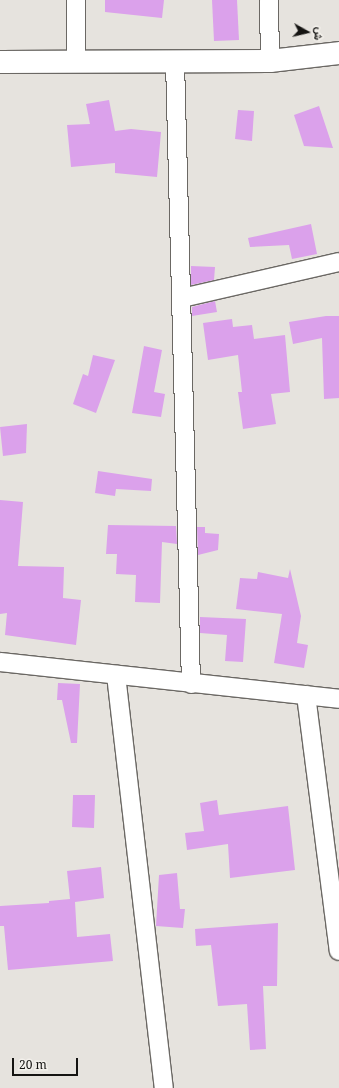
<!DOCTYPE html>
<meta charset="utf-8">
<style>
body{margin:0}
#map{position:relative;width:339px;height:1088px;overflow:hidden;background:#e6e3de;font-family:"Noto Serif",Vazirmatn,serif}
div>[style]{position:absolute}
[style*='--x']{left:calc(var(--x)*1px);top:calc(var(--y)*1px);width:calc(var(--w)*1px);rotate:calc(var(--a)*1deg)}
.building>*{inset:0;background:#dba1eb}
.roads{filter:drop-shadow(1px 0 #6b6864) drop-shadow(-1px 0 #6b6864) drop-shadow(0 1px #6b6864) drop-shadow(0 -1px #6b6864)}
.minor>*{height:18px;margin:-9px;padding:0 9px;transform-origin:9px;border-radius:9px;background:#fff}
.tertiary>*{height:22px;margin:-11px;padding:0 11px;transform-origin:11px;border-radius:11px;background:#fff}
span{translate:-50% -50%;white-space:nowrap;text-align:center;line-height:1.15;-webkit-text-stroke:4px #f3f0eb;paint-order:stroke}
.north{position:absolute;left:287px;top:12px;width:40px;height:40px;-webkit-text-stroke:3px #f3f0eb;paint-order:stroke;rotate:98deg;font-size:11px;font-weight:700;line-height:16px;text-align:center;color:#151412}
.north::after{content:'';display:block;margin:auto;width:14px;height:18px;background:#151412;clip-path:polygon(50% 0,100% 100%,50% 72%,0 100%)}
.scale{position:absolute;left:12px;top:1058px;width:66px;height:18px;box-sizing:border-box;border:2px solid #151412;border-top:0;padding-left:5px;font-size:12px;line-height:14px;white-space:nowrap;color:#151412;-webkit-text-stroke:3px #f3f0eb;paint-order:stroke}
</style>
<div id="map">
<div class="building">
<div style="clip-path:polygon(105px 0,164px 0,162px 18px,105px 12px)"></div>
<div style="clip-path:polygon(212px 0,237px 0,239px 40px,214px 41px)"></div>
<div style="clip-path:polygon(109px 100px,115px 131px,131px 129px,161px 132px,157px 177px,115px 173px,115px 163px,71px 167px,67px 125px,90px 124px,86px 104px)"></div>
<div style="clip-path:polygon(319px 106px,333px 148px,304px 146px,294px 115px)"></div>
<div style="clip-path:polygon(238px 110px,254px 111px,252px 141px,235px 139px)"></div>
<div style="clip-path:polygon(311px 224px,317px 254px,292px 259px,289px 245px,250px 247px,248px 238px)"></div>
<div style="clip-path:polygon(191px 266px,215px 267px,214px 280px,191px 285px)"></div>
<div style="clip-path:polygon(215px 301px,217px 312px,192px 316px,192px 307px)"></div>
<div style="clip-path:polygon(326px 316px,339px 316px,339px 398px,324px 399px,322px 338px,293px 344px,289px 322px)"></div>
<div style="clip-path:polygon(232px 319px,233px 327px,252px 325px,254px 339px,285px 335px,290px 392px,271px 394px,276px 424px,243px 429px,238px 392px,242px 392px,238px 355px,208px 360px,203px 323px)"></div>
<div style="clip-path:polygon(144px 346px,162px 350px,154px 392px,165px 394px,161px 417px,132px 413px)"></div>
<div style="clip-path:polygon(93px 355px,115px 360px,96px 413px,73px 404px,83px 374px,88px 376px)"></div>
<div style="clip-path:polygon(27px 424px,26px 453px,3px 456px,0 427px)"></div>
<div style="clip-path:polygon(98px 471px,152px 479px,151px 491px,116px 489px,115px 496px,95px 493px)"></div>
<div style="clip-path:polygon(0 500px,23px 502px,18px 566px,64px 567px,63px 598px,81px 600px,76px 645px,5px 635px,7px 613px,0 614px)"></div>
<div style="clip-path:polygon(108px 525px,176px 526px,177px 544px,162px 542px,160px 603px,135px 602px,136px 575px,116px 574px,117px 554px,106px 554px)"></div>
<div style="clip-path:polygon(197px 527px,205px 527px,205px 533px,219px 534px,218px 550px,198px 555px)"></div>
<div style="clip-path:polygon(290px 569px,301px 616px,297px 643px,308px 645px,304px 668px,274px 663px,282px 614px,236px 609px,240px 578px,257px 579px,258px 572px,288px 578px)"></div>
<div style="clip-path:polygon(200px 617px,246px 619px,243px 662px,225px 661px,227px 635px,200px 633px)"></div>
<div style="clip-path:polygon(58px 683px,80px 684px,77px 743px,71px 743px,62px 700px,57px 700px)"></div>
<div style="clip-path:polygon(73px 795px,95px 795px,94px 828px,72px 827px)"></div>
<div style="clip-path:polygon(217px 800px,219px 815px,288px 806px,295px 870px,230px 878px,228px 844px,187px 850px,185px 833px,204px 831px,200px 803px)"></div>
<div style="clip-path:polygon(101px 867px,104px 898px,75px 902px,77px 937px,110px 934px,113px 961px,8px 970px,4px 926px,0 926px,0 906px,49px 903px,49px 901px,70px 899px,67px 871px)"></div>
<div style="clip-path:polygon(177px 873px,180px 909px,185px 909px,183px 928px,156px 926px,159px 875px)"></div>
<div style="clip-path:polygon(278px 923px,277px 986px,263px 986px,266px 1049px,250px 1050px,247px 1004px,218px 1006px,211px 945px,196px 946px,195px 929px)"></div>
</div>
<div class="roads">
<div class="minor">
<div style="--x:269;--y:0;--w:61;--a:89.1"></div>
<div style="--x:175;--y:61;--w:623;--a:88.53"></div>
<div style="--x:76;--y:62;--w:62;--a:-90"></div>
<div style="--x:182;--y:298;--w:161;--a:-12.9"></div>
<div style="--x:0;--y:662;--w:341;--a:6.2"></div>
<div style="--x:116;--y:675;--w:416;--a:83.4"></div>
<div style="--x:306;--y:695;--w:258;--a:82.7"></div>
</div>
<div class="tertiary">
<div style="--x:0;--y:62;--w:270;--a:-0.2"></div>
<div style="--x:270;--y:61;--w:69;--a:-6.6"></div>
</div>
</div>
<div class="north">ش</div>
<div class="scale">20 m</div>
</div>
